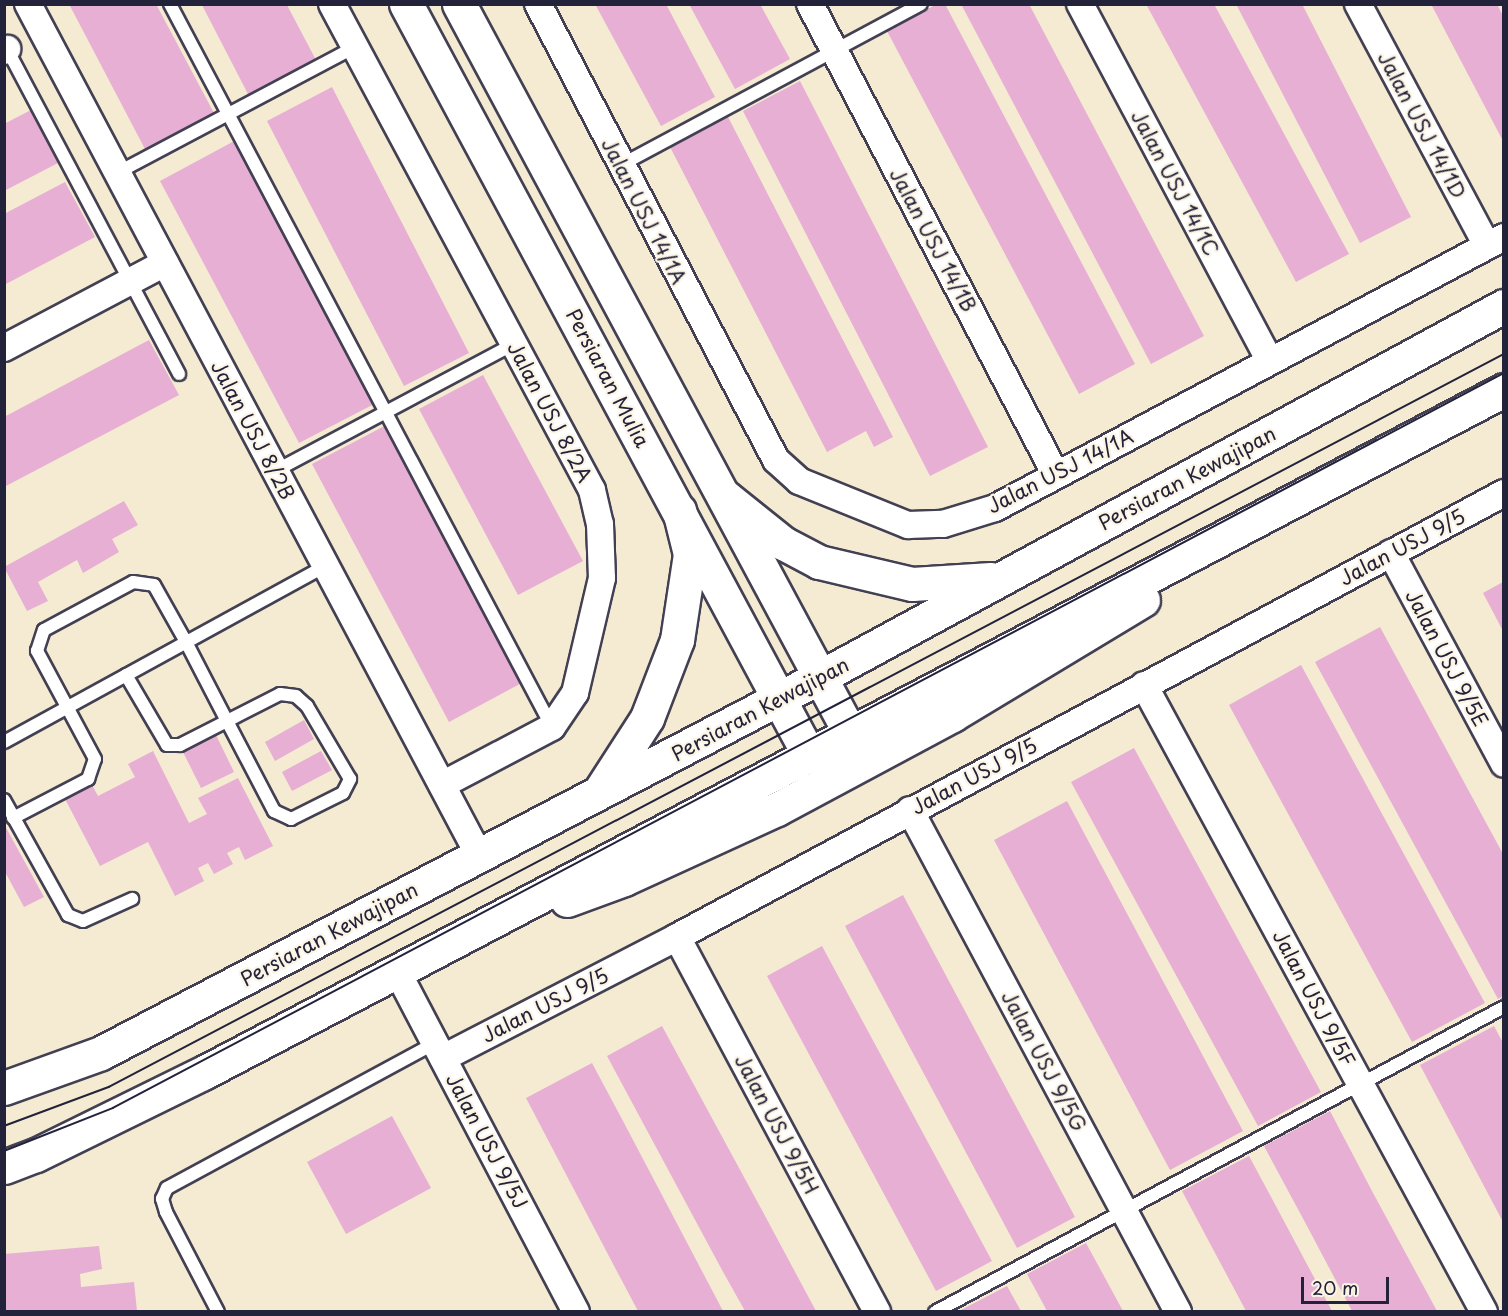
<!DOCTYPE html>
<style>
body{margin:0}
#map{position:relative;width:1508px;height:1316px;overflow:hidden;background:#f4ebd2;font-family:"Playpen Sans",sans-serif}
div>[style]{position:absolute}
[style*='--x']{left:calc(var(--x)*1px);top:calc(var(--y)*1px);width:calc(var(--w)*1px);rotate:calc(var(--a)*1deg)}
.building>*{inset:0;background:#e7afd3}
.roads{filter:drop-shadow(2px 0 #424052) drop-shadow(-2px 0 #424052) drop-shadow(0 2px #424052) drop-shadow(0 -2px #424052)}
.lane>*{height:12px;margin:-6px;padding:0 6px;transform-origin:6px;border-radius:6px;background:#fff}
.street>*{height:26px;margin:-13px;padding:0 13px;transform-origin:13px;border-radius:13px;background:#fff}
.secondary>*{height:33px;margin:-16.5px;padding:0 16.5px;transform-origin:16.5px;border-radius:16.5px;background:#fff}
.primary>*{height:33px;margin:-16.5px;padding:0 16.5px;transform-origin:16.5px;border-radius:16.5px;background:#fff}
.tram>*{height:1.5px;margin:-0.75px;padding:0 0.75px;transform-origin:0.75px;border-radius:0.75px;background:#22223b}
span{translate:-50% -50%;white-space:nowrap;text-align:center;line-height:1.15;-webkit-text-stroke:4.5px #fcf5e5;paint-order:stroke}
.street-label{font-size:20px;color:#22223b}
.frame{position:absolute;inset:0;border:6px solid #22223b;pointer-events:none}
.scale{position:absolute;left:1301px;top:1277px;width:88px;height:27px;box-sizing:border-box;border:3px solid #22223b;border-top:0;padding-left:8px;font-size:18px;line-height:21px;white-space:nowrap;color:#22223b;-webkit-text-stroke:4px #fcf5e5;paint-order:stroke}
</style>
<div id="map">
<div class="building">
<div style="clip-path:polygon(69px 4px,156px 4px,215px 115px,146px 151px)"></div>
<div style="clip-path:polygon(595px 4px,666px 4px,715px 97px,661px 126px)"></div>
<div style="clip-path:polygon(689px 4px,760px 4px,790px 59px,735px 89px)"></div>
<div style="clip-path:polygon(937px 4px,945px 4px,1135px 364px,1079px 394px,887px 31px)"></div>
<div style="clip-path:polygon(961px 4px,1029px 4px,1204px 336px,1151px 364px)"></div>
<div style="clip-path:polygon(1146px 4px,1214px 4px,1349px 254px,1296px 282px)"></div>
<div style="clip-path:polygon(1236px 4px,1302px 4px,1411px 217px,1360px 243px)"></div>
<div style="clip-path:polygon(1431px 4px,1497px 4px,1503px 16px,1503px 141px)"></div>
<div style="clip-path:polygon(202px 5px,287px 5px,316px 60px,249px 96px)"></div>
<div style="clip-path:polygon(800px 81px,988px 447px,930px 476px,743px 111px)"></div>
<div style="clip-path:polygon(332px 87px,469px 353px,404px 386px,267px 121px)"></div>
<div style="clip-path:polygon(31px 110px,58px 163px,4px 191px,4px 124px)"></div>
<div style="clip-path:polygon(727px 115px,893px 437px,874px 447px,866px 431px,827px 452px,669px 145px)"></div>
<div style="clip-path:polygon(238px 139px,378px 402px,299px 443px,160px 181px)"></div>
<div style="clip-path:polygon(65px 182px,95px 237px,4px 285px,4px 214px)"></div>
<div style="clip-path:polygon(149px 340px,179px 395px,4px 487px,4px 417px)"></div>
<div style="clip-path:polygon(483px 375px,583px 561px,518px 595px,419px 409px)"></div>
<div style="clip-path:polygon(394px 421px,531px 678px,449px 722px,312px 464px)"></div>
<div style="clip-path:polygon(124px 501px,138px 525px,112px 539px,119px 552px,83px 573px,77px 560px,38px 582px,48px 601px,27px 611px,4px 567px)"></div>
<div style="clip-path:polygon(1503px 582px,1503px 631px,1483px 593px)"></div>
<div style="clip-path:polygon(1380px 627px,1503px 854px,1503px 996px,1498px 999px,1315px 662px)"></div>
<div style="clip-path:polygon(1301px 665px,1485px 1003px,1412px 1042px,1229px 705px)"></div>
<div style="clip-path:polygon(304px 720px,314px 739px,275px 761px,265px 742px)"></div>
<div style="clip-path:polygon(215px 733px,234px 772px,201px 788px,182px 750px)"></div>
<div style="clip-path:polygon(1134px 748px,1321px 1092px,1258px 1126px,1071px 782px)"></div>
<div style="clip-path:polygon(153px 751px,189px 823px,207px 814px,198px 798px,238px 778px,273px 846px,245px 860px,239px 847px,227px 853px,233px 864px,214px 874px,208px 863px,198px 868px,204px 881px,175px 896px,148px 842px,100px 866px,64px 797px,91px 783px,98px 796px,135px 777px,128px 764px)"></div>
<div style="clip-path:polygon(321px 751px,332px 770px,292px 791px,282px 772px)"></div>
<div style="clip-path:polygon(1067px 801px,1243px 1131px,1170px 1170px,994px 840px)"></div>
<div style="clip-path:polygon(4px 824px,44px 897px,24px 907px,4px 870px)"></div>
<div style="clip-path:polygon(903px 895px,1075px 1217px,1017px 1248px,845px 926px)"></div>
<div style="clip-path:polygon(822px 946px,992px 1261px,936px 1291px,767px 976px)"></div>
<div style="clip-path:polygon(662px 1026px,764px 1214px,816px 1311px,745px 1311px,722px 1270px,607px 1056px)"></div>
<div style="clip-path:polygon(1494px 1026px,1503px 1043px,1503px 1222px,1420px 1065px)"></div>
<div style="clip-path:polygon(592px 1063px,623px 1121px,723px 1311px,638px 1311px,612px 1262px,526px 1098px)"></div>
<div style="clip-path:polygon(1330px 1111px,1372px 1191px,1437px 1311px,1352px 1311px,1307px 1226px,1264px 1146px)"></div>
<div style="clip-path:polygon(392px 1116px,431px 1188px,346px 1234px,307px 1162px)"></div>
<div style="clip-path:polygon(1249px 1156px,1263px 1182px,1332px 1311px,1246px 1311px,1182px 1191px)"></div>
<div style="clip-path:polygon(1086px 1243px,1123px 1311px,1047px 1311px,1027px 1274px)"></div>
<div style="clip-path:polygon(99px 1246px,102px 1269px,80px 1274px,81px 1287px,134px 1282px,137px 1311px,4px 1311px,4px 1254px)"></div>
<div style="clip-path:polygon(1007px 1286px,1021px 1311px,959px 1311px)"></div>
</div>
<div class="roads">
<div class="lane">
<div style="--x:170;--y:4;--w:818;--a:62.15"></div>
<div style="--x:6;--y:47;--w:370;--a:62.1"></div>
<div style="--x:621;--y:165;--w:340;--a:-28.2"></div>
<div style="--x:117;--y:173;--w:269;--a:-27.9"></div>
<div style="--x:275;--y:471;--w:271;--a:-28"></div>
<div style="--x:4;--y:742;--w:366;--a:-28.7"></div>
<div style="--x:4;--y:800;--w:132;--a:60.9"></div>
<div style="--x:68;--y:915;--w:16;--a:22"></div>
<div style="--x:83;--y:921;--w:54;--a:-24.2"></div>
<div style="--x:13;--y:818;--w:85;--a:-27.5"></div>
<div style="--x:88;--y:779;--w:21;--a:-71"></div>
<div style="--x:95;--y:759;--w:123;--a:-118.2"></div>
<div style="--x:37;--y:651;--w:22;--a:-72"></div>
<div style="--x:44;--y:630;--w:101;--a:-28.3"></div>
<div style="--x:133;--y:582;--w:21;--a:8"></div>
<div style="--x:154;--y:585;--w:65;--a:60.7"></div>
<div style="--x:186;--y:642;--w:89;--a:62.6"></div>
<div style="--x:227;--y:721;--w:102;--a:62.4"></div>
<div style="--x:274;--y:811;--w:19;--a:25"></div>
<div style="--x:291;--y:819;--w:58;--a:-26.6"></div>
<div style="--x:343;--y:793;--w:16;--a:-63"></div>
<div style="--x:350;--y:779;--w:85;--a:-120.5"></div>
<div style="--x:307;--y:706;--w:15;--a:-138"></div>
<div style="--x:296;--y:696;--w:16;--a:-173"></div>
<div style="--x:280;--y:694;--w:59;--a:153"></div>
<div style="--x:227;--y:721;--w:53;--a:152.9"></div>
<div style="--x:180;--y:745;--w:13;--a:180"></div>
<div style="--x:167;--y:745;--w:81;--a:-120.4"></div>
<div style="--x:218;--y:1312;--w:113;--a:-117.5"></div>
<div style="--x:166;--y:1212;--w:14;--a:-107"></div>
<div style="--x:162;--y:1199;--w:12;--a:-66"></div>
<div style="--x:167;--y:1188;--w:305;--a:-28.4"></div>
<div style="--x:935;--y:1312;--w:646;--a:-28.19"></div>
</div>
<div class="street">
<div style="--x:28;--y:4;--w:963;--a:62.08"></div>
<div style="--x:332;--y:4;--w:551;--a:61.85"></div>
<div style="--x:592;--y:490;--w:35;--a:77"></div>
<div style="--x:600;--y:524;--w:54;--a:87.9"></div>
<div style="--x:602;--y:578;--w:118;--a:103.2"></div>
<div style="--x:575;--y:693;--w:41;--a:124.1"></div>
<div style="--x:552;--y:727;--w:124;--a:152.2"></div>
<div style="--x:538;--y:4;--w:514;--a:62.44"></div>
<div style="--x:776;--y:460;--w:31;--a:42"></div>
<div style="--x:799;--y:481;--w:118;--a:22"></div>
<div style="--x:908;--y:525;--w:35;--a:-2"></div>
<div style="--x:943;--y:524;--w:54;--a:-17.1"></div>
<div style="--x:995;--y:508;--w:577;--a:-28.03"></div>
<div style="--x:810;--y:4;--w:531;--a:62.42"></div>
<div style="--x:1080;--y:4;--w:404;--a:62"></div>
<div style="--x:1358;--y:4;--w:274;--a:61.9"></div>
<div style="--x:4;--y:51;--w:4;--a:-34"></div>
<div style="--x:4;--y:348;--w:182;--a:-27.8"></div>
<div style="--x:1391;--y:553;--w:239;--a:61.8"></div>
<div style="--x:1144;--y:685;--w:713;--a:61.53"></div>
<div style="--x:910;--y:810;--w:569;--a:61.9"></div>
<div style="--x:677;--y:937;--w:425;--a:61.9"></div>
<div style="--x:397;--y:971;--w:385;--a:62.3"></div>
<div style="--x:443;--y:1058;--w:263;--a:-27.3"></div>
<div style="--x:677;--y:937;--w:939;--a:-28.23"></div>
</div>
<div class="secondary">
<div style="--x:406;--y:4;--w:850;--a:61.78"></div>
<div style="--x:459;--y:4;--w:825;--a:61.79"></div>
</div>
<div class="primary">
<div style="--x:723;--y:495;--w:77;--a:38.7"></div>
<div style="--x:783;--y:543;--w:41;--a:27.8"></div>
<div style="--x:819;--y:562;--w:96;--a:13.3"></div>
<div style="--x:912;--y:584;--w:79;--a:-3.6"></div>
<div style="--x:600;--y:791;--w:87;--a:-57.2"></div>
<div style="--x:647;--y:718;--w:84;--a:-69"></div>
<div style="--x:677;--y:640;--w:87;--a:-81.4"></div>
<div style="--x:690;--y:554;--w:45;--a:-104"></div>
<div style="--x:567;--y:900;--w:61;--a:-20.2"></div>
<div style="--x:624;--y:879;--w:168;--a:-24.6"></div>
<div style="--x:777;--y:809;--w:199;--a:-28.2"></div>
<div style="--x:952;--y:715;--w:223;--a:-31.1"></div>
<div style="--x:4;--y:1088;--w:103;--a:-19.8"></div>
<div style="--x:101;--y:1053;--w:811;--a:-27.61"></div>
<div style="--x:820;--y:677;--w:778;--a:-28.48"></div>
<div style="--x:4;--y:1167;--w:34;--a:-21"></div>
<div style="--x:36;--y:1155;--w:186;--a:-26.2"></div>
<div style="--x:203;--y:1073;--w:1469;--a:-27.7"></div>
</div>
</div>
<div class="tram">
<div style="--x:4;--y:1126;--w:112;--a:-20.4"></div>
<div style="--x:109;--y:1087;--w:1576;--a:-27.72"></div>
<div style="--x:4;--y:1151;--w:117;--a:-21.5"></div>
<div style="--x:113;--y:1108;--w:1573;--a:-27.85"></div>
</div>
<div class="street-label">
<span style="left:1422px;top:125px;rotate:62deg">Jalan USJ 14/1D</span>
<span style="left:1175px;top:183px;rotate:62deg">Jalan USJ 14/1C</span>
<span style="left:644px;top:211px;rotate:63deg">Jalan USJ 14/1A</span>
<span style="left:933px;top:240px;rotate:62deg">Jalan USJ 14/1B</span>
<span style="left:608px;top:378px;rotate:62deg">Persiaran Mulia</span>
<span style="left:550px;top:412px;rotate:62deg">Jalan USJ 8/2A</span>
<span style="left:253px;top:430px;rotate:62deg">Jalan USJ 8/2B</span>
<span style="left:1060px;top:471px;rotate:-27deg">Jalan USJ 14/1A</span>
<span style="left:1187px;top:478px;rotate:-28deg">Persiaran Kewajipan</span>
<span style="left:1402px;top:547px;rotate:-28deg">Jalan USJ 9/5</span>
<span style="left:1447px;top:658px;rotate:62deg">Jalan USJ 9/5E</span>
<span style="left:760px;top:709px;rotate:-28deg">Persiaran Kewajipan</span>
<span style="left:974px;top:776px;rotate:-28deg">Jalan USJ 9/5</span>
<span style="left:329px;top:934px;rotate:-28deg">Persiaran Kewajipan</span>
<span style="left:1314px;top:998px;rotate:62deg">Jalan USJ 9/5F</span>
<span style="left:545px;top:1005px;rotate:-27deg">Jalan USJ 9/5</span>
<span style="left:1044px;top:1061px;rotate:62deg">Jalan USJ 9/5G</span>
<span style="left:777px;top:1124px;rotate:62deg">Jalan USJ 9/5H</span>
<span style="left:487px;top:1141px;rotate:62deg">Jalan USJ 9/5J</span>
</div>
<div class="frame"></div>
<div class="scale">20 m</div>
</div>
